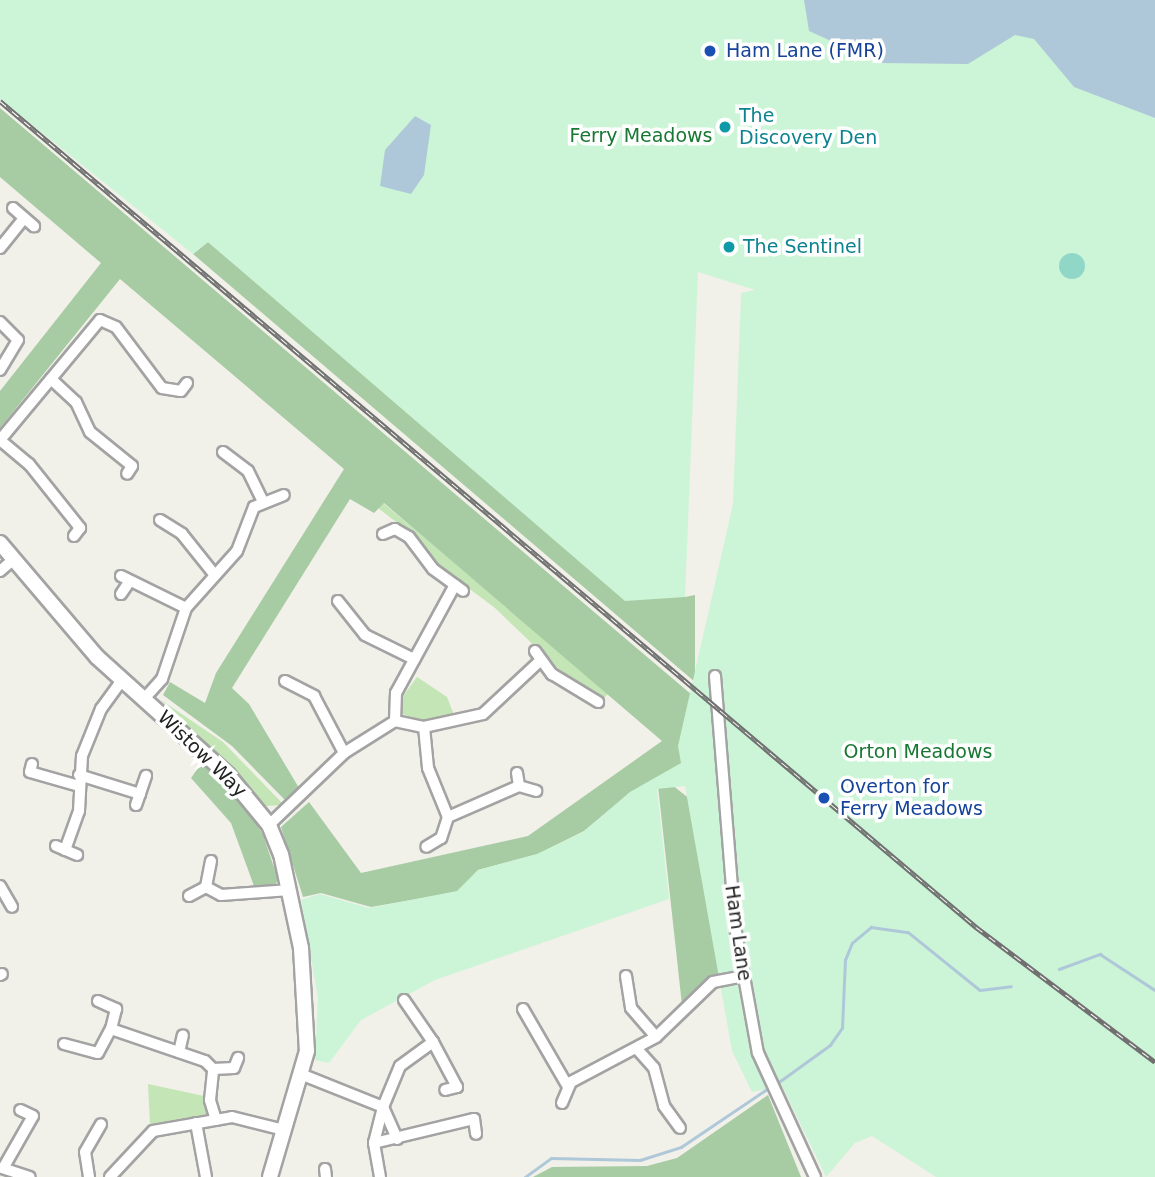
<!DOCTYPE html>
<style>
body{margin:0}
#map{position:relative;width:1155px;height:1177px;overflow:hidden;background:#f1f0e9;font-family:"DejaVu Sans",sans-serif}
div>[style]{position:absolute}
[style*='--x']{left:calc(var(--x)*1px);top:calc(var(--y)*1px);width:calc(var(--w)*1px);rotate:calc(var(--a)*1deg)}
.grass>*{inset:0;background:#c4e5b5}
.forest>*{inset:0;background:#a7cba3}
.park>*{inset:0;background:#ccf5d7}
.pitch>*{inset:0;background:#91d7c8}
.round{border-radius:50%}
.water>*{inset:0;background:#afc8d9}
.stream>*{height:2.5px;margin:-1.25px;padding:0 1.25px;transform-origin:1.25px;border-radius:1.25px;background:#afc8d9}
.roads{filter:drop-shadow(2px 0 #a3a3a3) drop-shadow(-2px 0 #a3a3a3) drop-shadow(0 2px #a3a3a3) drop-shadow(0 -2px #a3a3a3)}
.minor>*{height:10px;margin:-5px;padding:0 5px;transform-origin:5px;border-radius:5px;background:#fff}
.tertiary>*{height:14px;margin:-7px;padding:0 7px;transform-origin:7px;border-radius:7px;background:#fff}
.rail>*{height:5px;margin-top:-2.5px;transform-origin:0;background:repeating-linear-gradient(90deg,#fff 0 8px,#707070 0 16px);box-sizing:border-box;border-block:2px solid #707070}
.dots>*{width:19px;height:19px;translate:-50% -50%;box-sizing:border-box;border:4px solid #fff;border-radius:50%}
span{translate:-50% -50%;white-space:nowrap;text-align:center;line-height:1.15;-webkit-text-stroke:7px #fff;paint-order:stroke}
.transit-label{font-size:19px;color:#164399}
.left{translate:0 -50%;text-align:left}
.culture-label{font-size:19px;color:#0d838f}
.park-label{font-size:19px;color:#187732}
.street-label{font-size:19px;color:#222}
</style>
<div id="map">
<div class="grass">
<div style="clip-path:polygon(383px 503px,437px 548px,608px 694px,604px 698px,567px 677px,495px 608px,439px 566px,422px 542px,378px 508px)"></div>
<div style="clip-path:polygon(417px 677px,447px 697px,454px 715px,426px 722px,402px 714px,401px 699px)"></div>
<div style="clip-path:polygon(161px 700px,223px 742px,284px 805px,265px 806px)"></div>
<div style="clip-path:polygon(148px 1084px,204px 1096px,207px 1114px,150px 1124px)"></div>
</div>
<div class="forest">
<div style="clip-path:polygon(0 108px,705px 706px,681px 766px,630px 793px,584px 831px,538px 854px,478px 870px,458px 892px,371px 907px,321px 893px,303px 897px,281px 827px,309px 802px,361px 873px,528px 836px,662px 741px,384px 503px,374px 513px,350px 499px,232px 688px,249px 704px,299px 788px,286px 801px,232px 746px,163px 695px,170px 682px,205px 703px,216px 673px,344px 469px,120px 279px,0 428px,0 391px,101px 263px,0 177px)"></div>
<div style="clip-path:polygon(208px 242px,334px 348px,685px 597px,695px 595px,695px 682px,193px 254px)"></div>
<div style="clip-path:polygon(203px 761px,240px 796px,263px 835px,278px 879px,275px 886px,254px 886px,231px 823px,191px 778px)"></div>
<div style="clip-path:polygon(667px 781px,700px 807px,723px 972px,682px 1005px,658px 786px)"></div>
<div style="clip-path:polygon(768px 1095px,801px 1177px,533px 1177px,552px 1167px,647px 1166px,677px 1158px)"></div>
</div>
<div class="park">
<div style="clip-path:polygon(0 0,1155px 0,1155px 1177px,936px 1177px,872px 1136px,855px 1143px,826px 1177px,782px 1086px,752px 1092px,732px 1051px,685px 786px,657px 789px,669px 899px,435px 980px,361px 1020px,329px 1063px,315px 1060px,318px 998px,301px 900px,320px 894px,369px 908px,457px 891px,478px 870px,537px 854px,583px 832px,630px 792px,681px 763px,678px 746px,733px 504px,741px 293px,755px 290px,698px 272px,685px 597px,625px 601px,208px 242px,193px 254px,0 99px)"></div>
</div>
<div class="pitch">
<div class="round" style="left:1059px;top:253px;width:26px;height:26px"></div>
</div>
<div class="water">
<div style="clip-path:polygon(804px 0,1155px 0,1155px 118px,1074px 87px,1034px 39px,1015px 35px,968px 64px,880px 63px,809px 31px)"></div>
<div style="clip-path:polygon(415px 116px,431px 125px,424px 175px,411px 194px,380px 186px,385px 150px)"></div>
</div>
<div class="stream">
<div style="--x:1059;--y:969;--w:44;--a:-20.1"></div>
<div style="--x:1100;--y:954;--w:66;--a:33.2"></div>
<div style="--x:776;--y:1084;--w:67;--a:-35.8"></div>
<div style="--x:830;--y:1045;--w:21;--a:-55"></div>
<div style="--x:842;--y:1028;--w:68;--a:-87.5"></div>
<div style="--x:845;--y:960;--w:18;--a:-68"></div>
<div style="--x:852;--y:943;--w:25;--a:-40"></div>
<div style="--x:871;--y:927;--w:37;--a:8"></div>
<div style="--x:908;--y:932;--w:92;--a:38.9"></div>
<div style="--x:980;--y:990;--w:31;--a:-7"></div>
<div style="--x:525;--y:1177;--w:32;--a:-36"></div>
<div style="--x:551;--y:1158;--w:89;--a:1.3"></div>
<div style="--x:640;--y:1160;--w:43;--a:-17.6"></div>
<div style="--x:681;--y:1147;--w:107;--a:-34"></div>
</div>
<div class="roads">
<div class="minor">
<div style="--x:13;--y:208;--w:28;--a:41"></div>
<div style="--x:0;--y:248;--w:38;--a:-51"></div>
<div style="--x:0;--y:322;--w:25;--a:45"></div>
<div style="--x:18;--y:340;--w:35;--a:121"></div>
<div style="--x:51;--y:379;--w:34;--a:43"></div>
<div style="--x:76;--y:402;--w:33;--a:65"></div>
<div style="--x:90;--y:432;--w:54;--a:39"></div>
<div style="--x:132;--y:466;--w:9;--a:122"></div>
<div style="--x:0;--y:440;--w:156;--a:-50.2"></div>
<div style="--x:100;--y:320;--w:17;--a:24"></div>
<div style="--x:116;--y:327;--w:76;--a:53"></div>
<div style="--x:162;--y:388;--w:19;--a:9"></div>
<div style="--x:181;--y:391;--w:10;--a:-53"></div>
<div style="--x:0;--y:440;--w:38;--a:40"></div>
<div style="--x:29;--y:464;--w:82;--a:51.4"></div>
<div style="--x:80;--y:528;--w:10;--a:127"></div>
<div style="--x:223;--y:452;--w:31;--a:37"></div>
<div style="--x:248;--y:471;--w:34;--a:64"></div>
<div style="--x:160;--y:520;--w:26;--a:32"></div>
<div style="--x:182;--y:534;--w:51;--a:51.3"></div>
<div style="--x:383;--y:534;--w:13;--a:-23"></div>
<div style="--x:395;--y:529;--w:16;--a:30"></div>
<div style="--x:409;--y:537;--w:40;--a:53"></div>
<div style="--x:433;--y:569;--w:37;--a:36"></div>
<div style="--x:0;--y:571;--w:18;--a:-41"></div>
<div style="--x:121;--y:576;--w:72;--a:26.2"></div>
<div style="--x:121;--y:594;--w:14;--a:-56"></div>
<div style="--x:338;--y:601;--w:43;--a:51.5"></div>
<div style="--x:365;--y:635;--w:55;--a:26.1"></div>
<div style="--x:535;--y:651;--w:29;--a:54"></div>
<div style="--x:552;--y:674;--w:54;--a:31.3"></div>
<div style="--x:715;--y:676;--w:252;--a:85.4"></div>
<div style="--x:735;--y:927;--w:128;--a:79.7"></div>
<div style="--x:758;--y:1053;--w:136;--a:65.3"></div>
<div style="--x:285;--y:681;--w:33;--a:27"></div>
<div style="--x:314;--y:696;--w:64;--a:62.2"></div>
<div style="--x:144;--y:699;--w:27;--a:-48"></div>
<div style="--x:162;--y:679;--w:75;--a:-71.3"></div>
<div style="--x:186;--y:608;--w:76;--a:-48.2"></div>
<div style="--x:237;--y:551;--w:47;--a:-68.9"></div>
<div style="--x:254;--y:507;--w:32;--a:-22"></div>
<div style="--x:395;--y:721;--w:28;--a:-88"></div>
<div style="--x:396;--y:693;--w:123;--a:-61.4"></div>
<div style="--x:424;--y:727;--w:41;--a:84.4"></div>
<div style="--x:428;--y:768;--w:53;--a:67.8"></div>
<div style="--x:448;--y:817;--w:22;--a:108"></div>
<div style="--x:441;--y:838;--w:17;--a:149"></div>
<div style="--x:32;--y:764;--w:8;--a:104"></div>
<div style="--x:30;--y:772;--w:51;--a:15.9"></div>
<div style="--x:517;--y:773;--w:13;--a:81"></div>
<div style="--x:519;--y:786;--w:18;--a:16"></div>
<div style="--x:79;--y:775;--w:64;--a:17.3"></div>
<div style="--x:136;--y:805;--w:31;--a:-71"></div>
<div style="--x:448;--y:817;--w:77;--a:-23.6"></div>
<div style="--x:269;--y:825;--w:104;--a:-43.8"></div>
<div style="--x:344;--y:753;--w:60;--a:-32.1"></div>
<div style="--x:395;--y:721;--w:30;--a:12"></div>
<div style="--x:424;--y:727;--w:60;--a:-12.4"></div>
<div style="--x:483;--y:714;--w:79;--a:-43"></div>
<div style="--x:56;--y:846;--w:23;--a:23"></div>
<div style="--x:65;--y:850;--w:41;--a:-70.3"></div>
<div style="--x:79;--y:811;--w:55;--a:-86.9"></div>
<div style="--x:82;--y:756;--w:51;--a:-68"></div>
<div style="--x:101;--y:709;--w:34;--a:-54"></div>
<div style="--x:211;--y:861;--w:26;--a:101"></div>
<div style="--x:206;--y:887;--w:17;--a:28"></div>
<div style="--x:221;--y:895;--w:69;--a:-4.1"></div>
<div style="--x:0;--y:886;--w:24;--a:60"></div>
<div style="--x:189;--y:896;--w:19;--a:-28"></div>
<div style="--x:0;--y:975;--w:2;--a:-27"></div>
<div style="--x:626;--y:976;--w:32;--a:81"></div>
<div style="--x:631;--y:1008;--w:38;--a:49"></div>
<div style="--x:404;--y:1000;--w:51;--a:55.4"></div>
<div style="--x:98;--y:1001;--w:20;--a:24"></div>
<div style="--x:116;--y:1009;--w:21;--a:104"></div>
<div style="--x:523;--y:1009;--w:88;--a:59.9"></div>
<div style="--x:64;--y:1044;--w:35;--a:15"></div>
<div style="--x:98;--y:1053;--w:27;--a:-62"></div>
<div style="--x:111;--y:1029;--w:99;--a:18.8"></div>
<div style="--x:205;--y:1061;--w:11;--a:45"></div>
<div style="--x:637;--y:1049;--w:25;--a:48"></div>
<div style="--x:654;--y:1068;--w:39;--a:75"></div>
<div style="--x:664;--y:1106;--w:27;--a:54"></div>
<div style="--x:179;--y:1052;--w:17;--a:-77"></div>
<div style="--x:303;--y:1075;--w:86;--a:21.8"></div>
<div style="--x:383;--y:1107;--w:44;--a:-67.5"></div>
<div style="--x:400;--y:1066;--w:41;--a:-36"></div>
<div style="--x:433;--y:1042;--w:51;--a:61.9"></div>
<div style="--x:457;--y:1087;--w:12;--a:166"></div>
<div style="--x:562;--y:1103;--w:23;--a:-67"></div>
<div style="--x:571;--y:1082;--w:96;--a:-27.9"></div>
<div style="--x:656;--y:1037;--w:79;--a:-44"></div>
<div style="--x:713;--y:982;--w:31;--a:-11"></div>
<div style="--x:383;--y:1107;--w:35;--a:66"></div>
<div style="--x:216;--y:1120;--w:21;--a:-107"></div>
<div style="--x:210;--y:1100;--w:31;--a:-84"></div>
<div style="--x:213;--y:1069;--w:21;--a:-3"></div>
<div style="--x:234;--y:1068;--w:11;--a:-68"></div>
<div style="--x:196;--y:1123;--w:55;--a:79.5"></div>
<div style="--x:374;--y:1143;--w:37;--a:-76"></div>
<div style="--x:5;--y:1165;--w:56;--a:-60.3"></div>
<div style="--x:33;--y:1116;--w:14;--a:-155"></div>
<div style="--x:2;--y:1168;--w:29;--a:18"></div>
<div style="--x:325;--y:1169;--w:8;--a:83"></div>
<div style="--x:89;--y:1177;--w:25;--a:-99"></div>
<div style="--x:85;--y:1152;--w:32;--a:-60"></div>
<div style="--x:110;--y:1177;--w:63;--a:-46.9"></div>
<div style="--x:153;--y:1131;--w:80;--a:-10"></div>
<div style="--x:232;--y:1117;--w:49;--a:14"></div>
<div style="--x:380;--y:1177;--w:35;--a:-100"></div>
<div style="--x:374;--y:1143;--w:103;--a:-13.5"></div>
<div style="--x:474;--y:1119;--w:15;--a:82"></div>
</div>
<div class="tertiary">
<div style="--x:0;--y:543;--w:150;--a:49.6"></div>
<div style="--x:97;--y:657;--w:176;--a:42"></div>
<div style="--x:228;--y:775;--w:65;--a:50.6"></div>
<div style="--x:269;--y:825;--w:31;--a:68"></div>
<div style="--x:281;--y:854;--w:96;--a:78"></div>
<div style="--x:301;--y:948;--w:103;--a:86.7"></div>
<div style="--x:307;--y:1051;--w:131;--a:106.4"></div>
</div>
</div>
<div class="rail">
<div style="--x:0;--y:101;--w:1279;--a:40.24"></div>
<div style="--x:976;--y:927;--w:224;--a:37"></div>
</div>
<div class="dots">
<div style="left:710px;top:51px;background:#1a4fb4"></div>
<div style="left:725px;top:127px;background:#0f9aa8"></div>
<div style="left:729px;top:247px;background:#0f9aa8"></div>
<div style="left:824px;top:798px;background:#1a4fb4"></div>
</div>
<div class="transit-label">
<span class="left" style="left:726px;top:51px">Ham Lane (FMR)</span>
<span class="left" style="left:840px;top:798px">Overton for<br>Ferry Meadows</span>
</div>
<div class="culture-label">
<span class="left" style="left:739px;top:127px">The<br>Discovery Den</span>
<span class="left" style="left:743px;top:247px">The Sentinel</span>
</div>
<div class="park-label">
<span style="left:641px;top:136px">Ferry Meadows</span>
<span style="left:918px;top:752px">Orton Meadows</span>
</div>
<div class="street-label">
<span style="left:202px;top:754px;rotate:44deg">Wistow Way</span>
<span style="left:738px;top:933px;rotate:82deg">Ham Lane</span>
</div>
</div>
